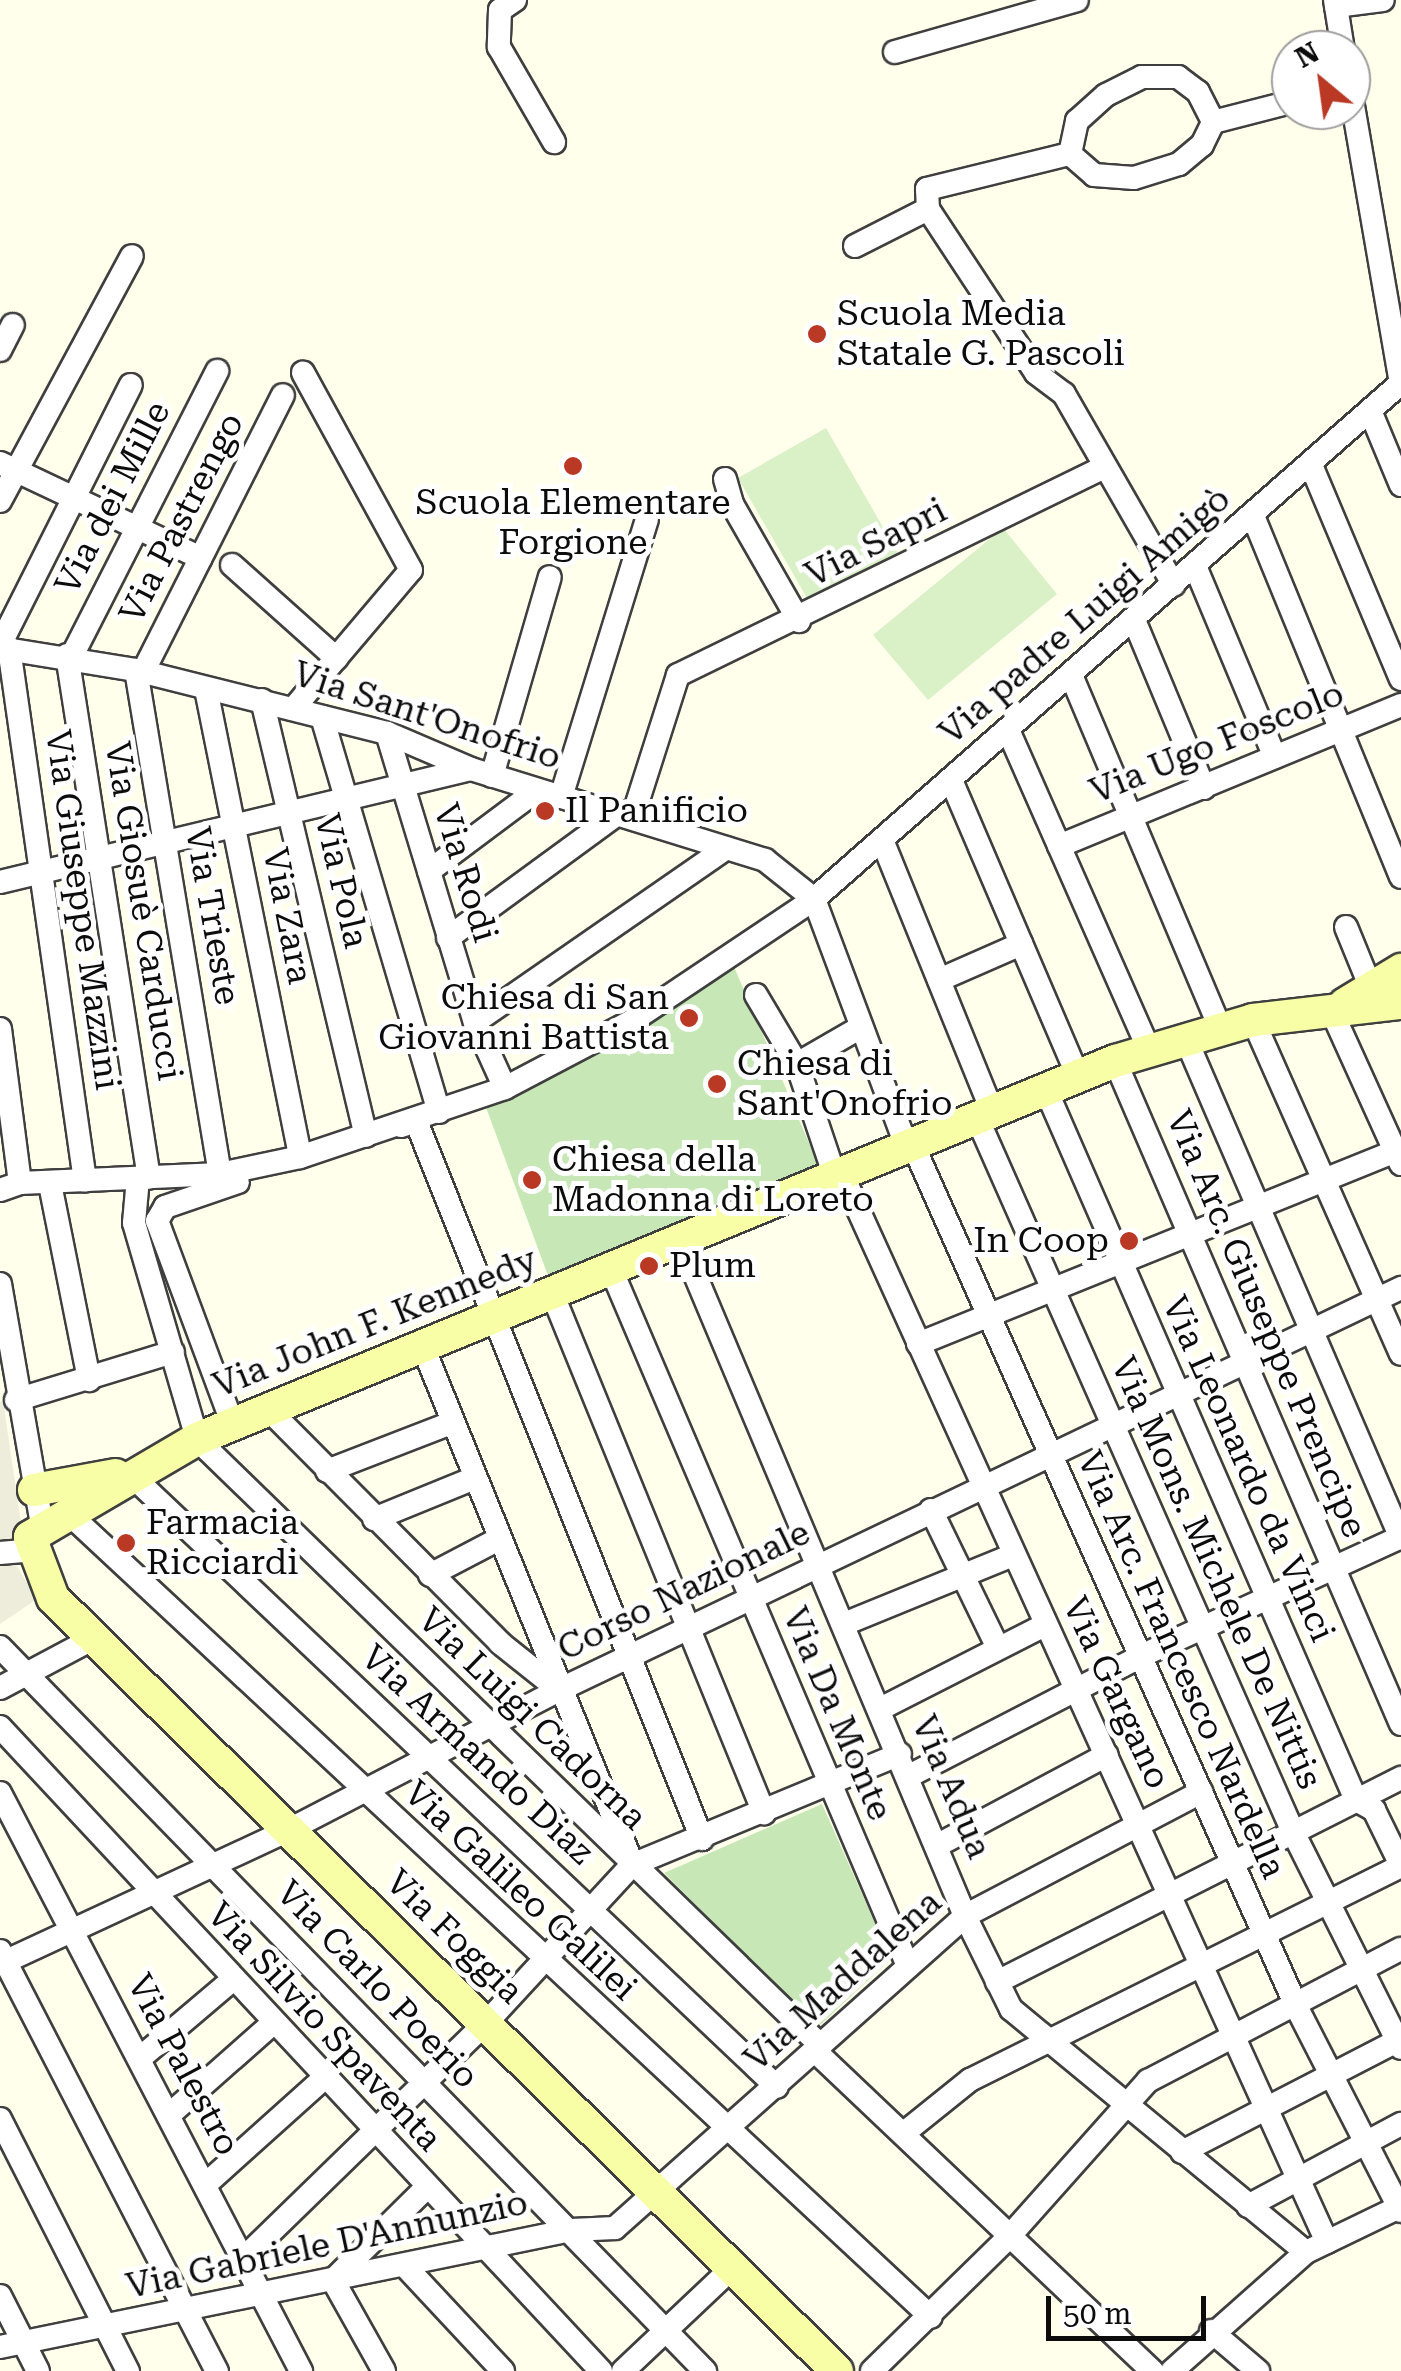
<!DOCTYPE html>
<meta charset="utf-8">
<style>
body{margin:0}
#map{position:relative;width:1401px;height:2371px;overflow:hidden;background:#ffffeb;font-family:"Roboto Serif",serif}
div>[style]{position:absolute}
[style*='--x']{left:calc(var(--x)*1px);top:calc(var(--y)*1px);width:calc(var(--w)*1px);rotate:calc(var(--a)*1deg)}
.green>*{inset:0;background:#c7e8b6}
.pitch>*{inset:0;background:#daf0c7}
.plaza>*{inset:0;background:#eeecdb}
.roads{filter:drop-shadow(2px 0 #3f3f3f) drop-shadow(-2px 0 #3f3f3f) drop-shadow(0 2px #3f3f3f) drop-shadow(0 -2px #3f3f3f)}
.street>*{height:22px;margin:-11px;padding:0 11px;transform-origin:11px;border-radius:11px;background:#fff}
.secondary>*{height:32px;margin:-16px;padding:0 16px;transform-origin:16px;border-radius:16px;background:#f8fea6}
.dots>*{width:28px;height:28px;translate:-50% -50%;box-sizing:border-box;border:5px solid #fff;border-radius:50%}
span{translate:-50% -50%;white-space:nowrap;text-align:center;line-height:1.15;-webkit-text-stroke:10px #fff;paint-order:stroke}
.poi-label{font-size:35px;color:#0c0c0c}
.left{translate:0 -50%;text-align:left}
.right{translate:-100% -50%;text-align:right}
.street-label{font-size:35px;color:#0c0c0c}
.north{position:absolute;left:1271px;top:30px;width:100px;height:100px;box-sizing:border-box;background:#fff;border:2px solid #9e9e9e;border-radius:50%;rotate:331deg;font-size:28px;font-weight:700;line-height:40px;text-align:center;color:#0c0c0c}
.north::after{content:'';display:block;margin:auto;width:35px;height:45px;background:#ba3925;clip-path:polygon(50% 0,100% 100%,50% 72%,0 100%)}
.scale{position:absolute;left:1046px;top:2296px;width:160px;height:45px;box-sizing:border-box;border:5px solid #0c0c0c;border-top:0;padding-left:12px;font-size:30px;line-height:35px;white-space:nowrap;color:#0c0c0c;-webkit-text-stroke:8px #fff;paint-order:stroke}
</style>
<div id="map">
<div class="green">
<div style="clip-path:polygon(732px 962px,820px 1169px,550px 1281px,484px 1102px)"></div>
<div style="clip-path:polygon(822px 1804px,891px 1959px,818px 2027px,664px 1873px)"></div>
</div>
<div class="pitch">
<div style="clip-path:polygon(826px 428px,899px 555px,811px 605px,738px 478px)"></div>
<div style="clip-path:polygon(1003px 528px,1057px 594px,928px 700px,873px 635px)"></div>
</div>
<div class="plaza">
<div style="clip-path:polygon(3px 1401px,24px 1543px,0 1547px,0 1402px)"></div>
<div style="clip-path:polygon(14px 1562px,37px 1599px,0 1624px,0 1564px)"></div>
</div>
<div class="roads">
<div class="street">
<div style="--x:515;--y:0;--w:18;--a:146"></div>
<div style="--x:500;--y:10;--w:37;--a:92"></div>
<div style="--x:499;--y:47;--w:110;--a:59.9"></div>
<div style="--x:1335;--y:0;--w:51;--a:80.9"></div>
<div style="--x:1336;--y:6;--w:47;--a:-7.3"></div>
<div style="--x:895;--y:52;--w:189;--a:-15.9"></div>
<div style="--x:1351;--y:94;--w:292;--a:80.2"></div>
<div style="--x:1070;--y:154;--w:34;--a:-78"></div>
<div style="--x:1077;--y:121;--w:39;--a:-42"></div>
<div style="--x:1106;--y:95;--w:40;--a:-26.6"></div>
<div style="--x:1142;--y:77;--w:36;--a:0"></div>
<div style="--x:1178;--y:77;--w:25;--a:37"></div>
<div style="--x:1198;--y:92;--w:34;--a:63"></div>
<div style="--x:928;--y:209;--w:20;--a:-93"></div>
<div style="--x:927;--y:189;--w:147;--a:-13.8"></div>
<div style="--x:1070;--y:154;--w:32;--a:41"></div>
<div style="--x:1094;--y:175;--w:40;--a:4.3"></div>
<div style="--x:1134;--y:178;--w:47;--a:-17.3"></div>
<div style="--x:1179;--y:164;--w:30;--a:-40"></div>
<div style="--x:1202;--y:145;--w:25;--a:-64"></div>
<div style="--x:1213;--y:122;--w:81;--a:-14.4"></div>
<div style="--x:855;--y:246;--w:82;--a:-26.9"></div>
<div style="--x:928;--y:209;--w:196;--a:56.6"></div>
<div style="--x:1036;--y:373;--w:35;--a:37"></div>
<div style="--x:1064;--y:394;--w:220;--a:60.1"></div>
<div style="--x:0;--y:350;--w:28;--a:-63"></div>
<div style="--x:1371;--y:413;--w:78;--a:67.4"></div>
<div style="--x:0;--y:463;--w:222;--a:25.3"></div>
<div style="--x:1311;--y:465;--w:232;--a:67.2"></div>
<div style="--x:725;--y:479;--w:26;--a:74"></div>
<div style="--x:732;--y:504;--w:135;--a:60.2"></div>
<div style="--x:0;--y:501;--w:278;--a:-61.7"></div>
<div style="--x:1253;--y:516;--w:390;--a:67.7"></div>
<div style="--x:232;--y:565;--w:140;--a:41.8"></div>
<div style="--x:1195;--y:566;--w:207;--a:67.3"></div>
<div style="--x:1134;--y:620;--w:182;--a:67.4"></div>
<div style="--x:0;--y:645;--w:291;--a:-63.3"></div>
<div style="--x:0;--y:648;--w:138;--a:9.2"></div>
<div style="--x:136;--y:670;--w:259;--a:14.1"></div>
<div style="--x:387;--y:733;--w:91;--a:23.2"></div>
<div style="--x:471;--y:769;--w:308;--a:17.2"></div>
<div style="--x:765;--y:860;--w:63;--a:38.5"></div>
<div style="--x:9;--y:648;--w:538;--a:81.88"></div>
<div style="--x:67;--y:655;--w:529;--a:81.09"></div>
<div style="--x:72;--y:656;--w:320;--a:-63"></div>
<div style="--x:136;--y:670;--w:511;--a:80.54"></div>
<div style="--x:143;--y:672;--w:310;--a:-63.2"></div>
<div style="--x:1071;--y:675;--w:383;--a:67.1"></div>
<div style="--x:206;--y:689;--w:477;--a:78.6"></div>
<div style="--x:262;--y:700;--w:448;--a:76.6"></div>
<div style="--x:293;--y:709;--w:182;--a:-49.7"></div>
<div style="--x:411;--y:570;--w:225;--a:-118.7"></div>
<div style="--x:322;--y:717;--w:412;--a:73.5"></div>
<div style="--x:1008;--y:730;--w:350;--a:66.2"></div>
<div style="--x:387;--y:733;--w:302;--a:73.1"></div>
<div style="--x:475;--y:1022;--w:72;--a:65.6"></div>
<div style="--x:492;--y:776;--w:207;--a:-73.8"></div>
<div style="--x:951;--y:780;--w:323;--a:66.8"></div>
<div style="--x:561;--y:797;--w:291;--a:-72.8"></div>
<div style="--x:633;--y:816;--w:148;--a:-72.3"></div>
<div style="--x:678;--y:675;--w:474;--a:-26"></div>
<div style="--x:882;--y:840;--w:295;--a:67.9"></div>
<div style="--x:1059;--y:846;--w:370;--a:-22.4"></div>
<div style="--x:429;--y:871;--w:134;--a:-36.8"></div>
<div style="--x:0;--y:882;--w:484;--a:-13.5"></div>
<div style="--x:814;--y:899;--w:266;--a:69.5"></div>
<div style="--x:1346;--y:927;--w:66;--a:67.7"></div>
<div style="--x:448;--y:938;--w:213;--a:-36.2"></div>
<div style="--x:939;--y:980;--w:90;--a:-23.7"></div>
<div style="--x:756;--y:995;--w:80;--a:59.3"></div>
<div style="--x:797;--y:1064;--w:119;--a:71.4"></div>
<div style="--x:1332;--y:1012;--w:167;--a:65.6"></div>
<div style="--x:1253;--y:1020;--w:365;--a:66.1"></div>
<div style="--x:475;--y:1022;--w:305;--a:-34.7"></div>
<div style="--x:0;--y:1029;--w:155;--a:82.6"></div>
<div style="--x:1185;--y:1037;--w:546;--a:66.68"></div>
<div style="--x:1115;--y:1061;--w:722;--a:66.67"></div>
<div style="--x:797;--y:1064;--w:74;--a:-30"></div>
<div style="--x:1046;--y:1090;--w:775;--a:66.41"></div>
<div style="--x:1356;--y:1800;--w:21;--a:29"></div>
<div style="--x:1374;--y:1810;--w:61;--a:63.9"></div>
<div style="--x:978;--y:1120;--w:781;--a:66.13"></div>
<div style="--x:1294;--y:1834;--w:239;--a:63.4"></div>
<div style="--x:401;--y:1126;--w:16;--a:-18"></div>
<div style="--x:416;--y:1121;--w:773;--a:68.28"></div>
<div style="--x:913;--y:1145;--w:945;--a:66.01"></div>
<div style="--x:1297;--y:2008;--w:228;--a:62.9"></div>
<div style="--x:842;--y:1174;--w:1173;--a:65.58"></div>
<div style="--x:138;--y:1178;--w:45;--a:95.1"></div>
<div style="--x:134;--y:1223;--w:225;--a:73.7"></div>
<div style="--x:50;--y:1184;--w:200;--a:78.7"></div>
<div style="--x:0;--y:1190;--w:21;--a:-19"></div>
<div style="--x:20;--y:1183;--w:200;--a:-2.6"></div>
<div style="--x:220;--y:1174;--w:82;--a:-12"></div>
<div style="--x:300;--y:1157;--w:216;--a:-18.6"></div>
<div style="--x:505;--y:1088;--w:144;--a:-27.8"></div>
<div style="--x:632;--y:1021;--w:219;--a:-33.8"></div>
<div style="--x:814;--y:899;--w:782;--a:-41.32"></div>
<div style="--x:680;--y:1239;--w:735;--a:67.17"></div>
<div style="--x:965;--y:1916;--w:104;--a:63.7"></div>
<div style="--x:1011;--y:2009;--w:382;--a:39.5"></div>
<div style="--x:611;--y:1269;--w:758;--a:66.92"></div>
<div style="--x:0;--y:1284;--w:244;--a:80.1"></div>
<div style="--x:552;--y:1293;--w:562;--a:67.82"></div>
<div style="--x:918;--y:1344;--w:521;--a:-21.99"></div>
<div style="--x:423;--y:1347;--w:551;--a:67.95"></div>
<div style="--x:16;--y:1400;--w:164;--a:-17"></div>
<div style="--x:270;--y:1411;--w:327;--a:45.2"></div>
<div style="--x:500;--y:1643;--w:75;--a:38.5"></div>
<div style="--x:233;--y:1425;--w:218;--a:-110.4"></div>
<div style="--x:157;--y:1221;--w:16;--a:-60"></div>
<div style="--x:165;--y:1207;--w:77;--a:-18.9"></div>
<div style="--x:203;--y:1436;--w:15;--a:70"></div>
<div style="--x:208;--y:1450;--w:855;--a:44.19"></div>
<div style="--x:327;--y:1471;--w:131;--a:-21.1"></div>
<div style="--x:130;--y:1474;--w:891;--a:43.45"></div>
<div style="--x:931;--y:1510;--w:153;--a:64.1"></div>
<div style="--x:66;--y:1511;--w:1182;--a:42.98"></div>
<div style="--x:374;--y:1519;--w:106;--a:-22.2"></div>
<div style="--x:0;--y:1553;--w:32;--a:-5"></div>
<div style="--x:430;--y:1575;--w:76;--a:-27.6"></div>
<div style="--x:844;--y:1624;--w:183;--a:-22.2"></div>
<div style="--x:0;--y:1647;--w:1011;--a:45.76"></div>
<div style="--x:0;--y:1688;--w:106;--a:-28"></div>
<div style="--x:880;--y:1709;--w:185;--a:-27"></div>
<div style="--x:0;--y:1727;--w:881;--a:46.98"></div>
<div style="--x:909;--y:1776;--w:261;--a:-27.3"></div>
<div style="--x:1141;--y:1656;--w:286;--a:-24.6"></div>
<div style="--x:0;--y:1793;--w:652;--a:62.49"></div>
<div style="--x:940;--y:1844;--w:189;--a:-28.1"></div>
<div style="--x:0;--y:1951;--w:473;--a:62.7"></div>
<div style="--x:0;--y:1964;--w:314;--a:-24.9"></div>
<div style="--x:285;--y:1832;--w:311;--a:-27.4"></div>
<div style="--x:561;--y:1689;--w:931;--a:-25.52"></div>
<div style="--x:997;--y:1982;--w:453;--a:-26.8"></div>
<div style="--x:815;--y:2051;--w:465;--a:43.5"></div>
<div style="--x:139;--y:2059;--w:122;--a:-40.3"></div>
<div style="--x:169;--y:2115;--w:137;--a:-41.5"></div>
<div style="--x:0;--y:2119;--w:283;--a:63.1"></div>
<div style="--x:904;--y:2133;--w:85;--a:-38.8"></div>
<div style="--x:970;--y:2080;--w:481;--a:-26.4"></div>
<div style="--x:1182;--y:2152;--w:242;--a:-27.3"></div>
<div style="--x:206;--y:2184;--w:157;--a:-41.9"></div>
<div style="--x:1248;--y:2206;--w:174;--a:-28.2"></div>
<div style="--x:244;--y:2258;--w:339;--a:-44.2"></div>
<div style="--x:487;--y:2022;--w:214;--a:-47.3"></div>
<div style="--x:632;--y:1865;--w:290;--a:-22.5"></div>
<div style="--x:405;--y:2266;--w:144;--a:47"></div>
<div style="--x:0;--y:2296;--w:84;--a:63.1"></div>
<div style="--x:1211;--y:2331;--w:62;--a:40.4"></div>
<div style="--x:0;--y:2347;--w:583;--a:-11.58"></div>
<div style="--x:571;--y:2230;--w:44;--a:-2.6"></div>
<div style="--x:615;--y:2228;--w:469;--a:-41.7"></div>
<div style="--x:965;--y:1916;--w:267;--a:-27.7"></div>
<div style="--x:384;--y:2371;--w:104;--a:-119.3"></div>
<div style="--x:333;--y:2280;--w:132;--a:-44.7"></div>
<div style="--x:623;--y:2371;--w:150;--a:-43.4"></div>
<div style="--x:872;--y:2371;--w:189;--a:-44.4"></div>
<div style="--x:1007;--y:2239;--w:212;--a:-48.3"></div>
<div style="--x:1148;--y:2081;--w:285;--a:-27.6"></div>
<div style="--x:1172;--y:2371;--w:179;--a:-41.6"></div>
<div style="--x:1306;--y:2252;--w:106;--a:-25.8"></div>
</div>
<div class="secondary">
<div style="--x:1345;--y:1004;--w:66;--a:-31.3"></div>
<div style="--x:34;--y:1490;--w:83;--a:-10.4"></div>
<div style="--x:837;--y:2371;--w:1101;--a:-135.4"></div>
<div style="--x:53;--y:1598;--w:65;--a:-110.7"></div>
<div style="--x:30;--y:1537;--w:194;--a:-30.4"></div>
<div style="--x:197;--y:1439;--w:993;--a:-22.38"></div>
<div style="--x:1115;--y:1061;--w:144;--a:-16.5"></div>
<div style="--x:1253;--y:1020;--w:149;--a:-6.6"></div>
</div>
</div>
<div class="dots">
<div style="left:817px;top:334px;background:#ba3925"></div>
<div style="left:573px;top:466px;background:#ba3925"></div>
<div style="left:545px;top:811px;background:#ba3925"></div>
<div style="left:689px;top:1018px;background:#ba3925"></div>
<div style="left:717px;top:1084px;background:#ba3925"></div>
<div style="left:532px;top:1180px;background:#ba3925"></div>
<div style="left:1129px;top:1241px;background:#ba3925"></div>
<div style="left:649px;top:1266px;background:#ba3925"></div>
<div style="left:126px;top:1543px;background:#ba3925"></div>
</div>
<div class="poi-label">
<span class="left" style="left:837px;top:334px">Scuola Media<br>Statale G. Pascoli</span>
<span style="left:573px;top:523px">Scuola Elementare<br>Forgione</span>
<span class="left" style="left:565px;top:811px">Il Panificio</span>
<span class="right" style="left:669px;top:1018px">Chiesa di San<br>Giovanni Battista</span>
<span class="left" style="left:737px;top:1084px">Chiesa di<br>Sant'Onofrio</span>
<span class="left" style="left:552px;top:1180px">Chiesa della<br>Madonna di Loreto</span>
<span class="right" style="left:1109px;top:1241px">In Coop</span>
<span class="left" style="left:669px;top:1266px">Plum</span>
<span class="left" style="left:146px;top:1543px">Farmacia<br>Ricciardi</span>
</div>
<div class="street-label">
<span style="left:113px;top:498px;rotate:-63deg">Via dei Mille</span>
<span style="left:182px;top:518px;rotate:-63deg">Via Pastrengo</span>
<span style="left:876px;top:543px;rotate:-27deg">Via Sapri</span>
<span style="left:1085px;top:616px;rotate:-41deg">Via padre Luigi Amigò</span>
<span style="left:427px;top:716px;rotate:18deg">Via Sant'Onofrio</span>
<span style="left:1217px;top:743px;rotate:-22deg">Via Ugo Foscolo</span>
<span style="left:465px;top:873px;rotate:73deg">Via Rodi</span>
<span style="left:341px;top:881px;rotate:77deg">Via Pola</span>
<span style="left:82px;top:910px;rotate:82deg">Via Giuseppe Mazzini</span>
<span style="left:143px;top:911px;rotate:81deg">Via Giosuè Carducci</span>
<span style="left:212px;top:916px;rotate:80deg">Via Trieste</span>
<span style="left:287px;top:916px;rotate:79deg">Via Zara</span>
<span style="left:375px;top:1323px;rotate:-22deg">Via John F. Kennedy</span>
<span style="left:1266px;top:1324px;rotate:67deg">Via Arc. Giuseppe Prencipe</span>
<span style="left:1248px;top:1469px;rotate:66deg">Via Leonardo da Vinci</span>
<span style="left:1216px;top:1573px;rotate:66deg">Via Mons. Michele De Nittis</span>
<span style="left:684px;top:1591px;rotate:-26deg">Corso Nazionale</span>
<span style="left:1181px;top:1665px;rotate:66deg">Via Arc. Francesco Nardella</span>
<span style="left:1116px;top:1693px;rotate:65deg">Via Gargano</span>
<span style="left:837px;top:1714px;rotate:67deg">Via Da Monte</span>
<span style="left:532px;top:1719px;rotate:44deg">Via Luigi Cadorna</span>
<span style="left:477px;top:1755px;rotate:43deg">Via Armando Diaz</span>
<span style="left:951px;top:1787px;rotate:67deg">Via Adua</span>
<span style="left:520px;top:1891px;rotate:43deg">Via Galileo Galilei</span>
<span style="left:454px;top:1937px;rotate:44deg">Via Foggia</span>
<span style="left:843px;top:1981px;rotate:-42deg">Via Maddalena</span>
<span style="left:377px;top:1985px;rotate:46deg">Via Carlo Poerio</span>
<span style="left:324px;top:2027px;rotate:47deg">Via Silvio Spaventa</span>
<span style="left:183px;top:2065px;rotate:62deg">Via Palestro</span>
<span style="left:327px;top:2245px;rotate:-12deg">Via Gabriele D'Annunzio</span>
</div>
<div class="north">N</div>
<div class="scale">50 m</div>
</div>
